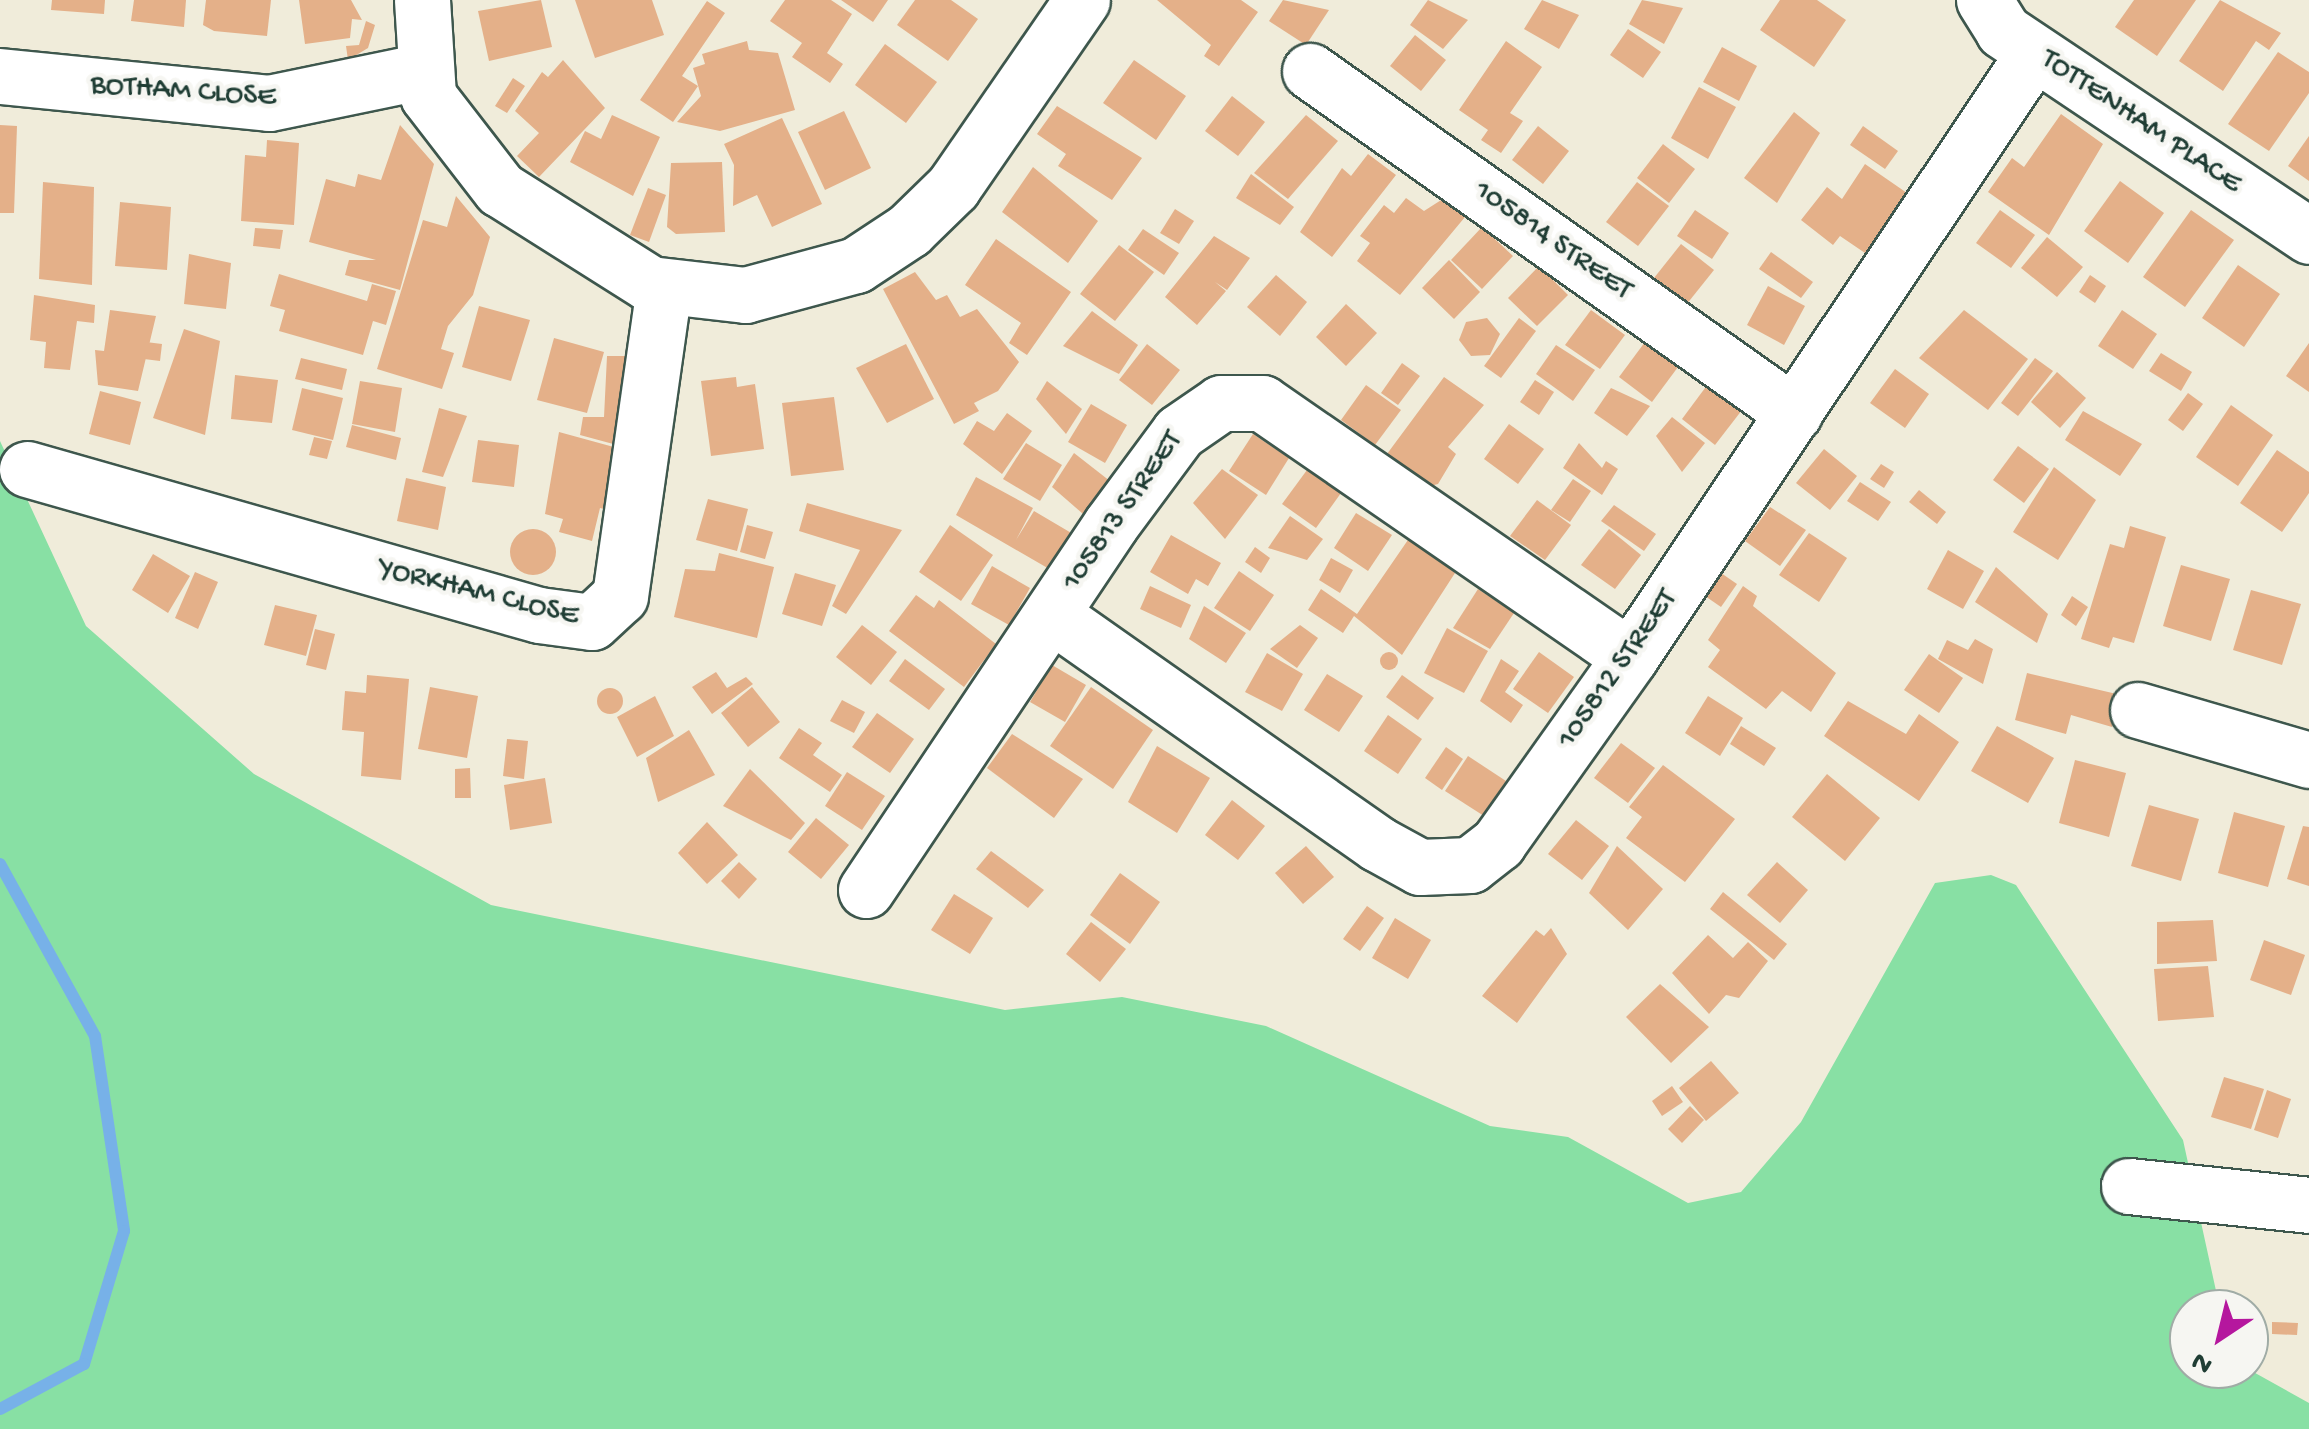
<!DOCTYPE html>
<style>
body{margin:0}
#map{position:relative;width:2309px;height:1429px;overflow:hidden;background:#f0ecda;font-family:"Gochi Hand",sans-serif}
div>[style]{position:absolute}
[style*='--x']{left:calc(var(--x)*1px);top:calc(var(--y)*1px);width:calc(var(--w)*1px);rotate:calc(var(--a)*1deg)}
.green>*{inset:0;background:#88e0a4}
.stream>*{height:12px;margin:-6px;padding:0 6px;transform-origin:6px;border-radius:6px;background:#77b1e8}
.building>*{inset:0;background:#e4b089}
.round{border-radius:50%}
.roads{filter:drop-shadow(2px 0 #3e574d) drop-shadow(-2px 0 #3e574d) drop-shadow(0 2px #3e574d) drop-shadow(0 -2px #3e574d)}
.minor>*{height:55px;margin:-27.5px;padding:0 27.5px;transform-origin:27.5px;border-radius:27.5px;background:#fff}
span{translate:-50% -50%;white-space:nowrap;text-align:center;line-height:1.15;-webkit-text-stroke:9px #f6f6f2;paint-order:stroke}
.street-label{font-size:30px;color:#1f3d34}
.north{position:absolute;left:2169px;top:1289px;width:100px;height:100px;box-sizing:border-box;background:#f6f6f2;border:2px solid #a0aca6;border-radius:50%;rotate:215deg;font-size:28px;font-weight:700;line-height:40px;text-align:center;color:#1f3d34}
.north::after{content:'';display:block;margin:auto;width:35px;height:45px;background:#b5179e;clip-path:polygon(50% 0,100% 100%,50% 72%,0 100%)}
</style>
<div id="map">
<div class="green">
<div style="clip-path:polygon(0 441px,86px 626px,254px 774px,491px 905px,1005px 1010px,1122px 997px,1266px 1026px,1490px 1126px,1568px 1137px,1688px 1203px,1741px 1192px,1801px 1122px,1935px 883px,1991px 875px,2016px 885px,2183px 1140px,2220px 1309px,2189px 1309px,2189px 1369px,2248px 1369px,2309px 1403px,2309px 1429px,0 1429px)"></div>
</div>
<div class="stream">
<div style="--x:0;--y:864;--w:196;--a:61.1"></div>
<div style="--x:95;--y:1036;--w:197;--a:81.5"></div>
<div style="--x:124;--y:1231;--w:139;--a:106.7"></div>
<div style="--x:84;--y:1364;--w:95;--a:151.8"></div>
</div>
<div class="building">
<div style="clip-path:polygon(52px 0,105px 0,104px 14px,51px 10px)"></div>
<div style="clip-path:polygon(134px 0,186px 0,184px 27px,131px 21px)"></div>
<div style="clip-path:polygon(206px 0,271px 0,267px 36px,214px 31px,203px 25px)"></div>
<div style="clip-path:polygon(299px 0,351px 0,362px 20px,352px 19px,350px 38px,305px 44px)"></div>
<div style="clip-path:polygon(541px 0,552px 47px,489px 61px,478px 11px)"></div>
<div style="clip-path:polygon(575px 0,652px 0,664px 35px,595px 58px)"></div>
<div style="clip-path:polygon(785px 0,831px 0,852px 14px,827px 53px,843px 64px,830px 83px,792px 57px,802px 43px,770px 21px)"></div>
<div style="clip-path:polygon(841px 0,888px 0,873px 22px)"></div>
<div style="clip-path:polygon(915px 0,951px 0,978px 19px,948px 61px,897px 25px)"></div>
<div style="clip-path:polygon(1157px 0,1241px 0,1258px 12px,1219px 66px,1204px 56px,1211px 45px)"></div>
<div style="clip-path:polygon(1283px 0,1329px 10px,1306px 45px,1269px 21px)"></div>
<div style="clip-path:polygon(1428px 0,1468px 20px,1443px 49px,1410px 25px)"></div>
<div style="clip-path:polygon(1542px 0,1579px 15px,1559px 49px,1524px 29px)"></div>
<div style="clip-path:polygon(1642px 0,1683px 8px,1664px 44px,1629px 24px)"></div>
<div style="clip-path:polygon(1780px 0,1817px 0,1846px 20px,1814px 67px,1760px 30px)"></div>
<div style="clip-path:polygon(2134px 0,2196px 0,2157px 56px,2115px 27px)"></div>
<div style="clip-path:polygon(2220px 0,2281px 33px,2269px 50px,2256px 41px,2223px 91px,2179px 61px)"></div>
<div style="clip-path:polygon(707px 1px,725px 13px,682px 76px,698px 86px,673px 122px,640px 100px)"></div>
<div style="clip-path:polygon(366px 21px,375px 25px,368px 48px,348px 60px,346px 46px,359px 45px)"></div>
<div style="clip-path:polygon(1628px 29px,1661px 52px,1643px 78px,1610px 55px)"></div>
<div style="clip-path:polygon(1415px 35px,1446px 60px,1421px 91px,1390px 66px)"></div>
<div style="clip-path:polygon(747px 41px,749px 50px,778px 53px,795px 110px,720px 131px,677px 122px,701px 96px,693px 68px,705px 64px,702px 54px)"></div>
<div style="clip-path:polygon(1506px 41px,1542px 67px,1510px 113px,1523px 121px,1501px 153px,1481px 140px,1488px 130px,1459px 110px)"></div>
<div style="clip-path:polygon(885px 44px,937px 82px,906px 123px,855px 85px)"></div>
<div style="clip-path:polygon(1722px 47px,1757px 66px,1739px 101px,1703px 82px)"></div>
<div style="clip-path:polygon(2278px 52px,2309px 72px,2309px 93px,2269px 151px,2228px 124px)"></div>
<div style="clip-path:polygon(563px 60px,605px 108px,539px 177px,517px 156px,539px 133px,515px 111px,542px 72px,548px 77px)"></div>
<div style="clip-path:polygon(1134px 60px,1186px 96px,1156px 140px,1103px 103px)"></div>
<div style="clip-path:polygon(513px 78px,525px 86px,507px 113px,495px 106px)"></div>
<div style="clip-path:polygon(1699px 87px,1736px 107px,1708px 159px,1671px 138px)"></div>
<div style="clip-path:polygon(1232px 96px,1265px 122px,1238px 156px,1205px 131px)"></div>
<div style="clip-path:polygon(1057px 106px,1142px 158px,1112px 200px,1058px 166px,1066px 154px,1037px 134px)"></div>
<div style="clip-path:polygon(844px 111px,871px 168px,825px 190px,798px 132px)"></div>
<div style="clip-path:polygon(1794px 112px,1820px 133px,1777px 203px,1744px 178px)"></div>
<div style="clip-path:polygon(2061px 114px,2103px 144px,2049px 235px,1988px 192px,2012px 158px,2024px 167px)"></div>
<div style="clip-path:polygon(612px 115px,660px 137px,633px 196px,570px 162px,585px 131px,601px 139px)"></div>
<div style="clip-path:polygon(1306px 115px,1338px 141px,1288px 199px,1254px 173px)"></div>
<div style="clip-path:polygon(782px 118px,822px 204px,772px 227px,757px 195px,733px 206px,734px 165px,724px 144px)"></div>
<div style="clip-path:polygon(0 125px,17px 126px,14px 213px,0 213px)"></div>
<div style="clip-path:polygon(400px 125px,434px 164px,400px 290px,345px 275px,349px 260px,376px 260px,309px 242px,326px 179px,355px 187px,358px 174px,381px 180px)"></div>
<div style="clip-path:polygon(1538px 126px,1569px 151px,1543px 184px,1512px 160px)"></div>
<div style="clip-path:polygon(1863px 126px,1898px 151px,1885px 169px,1850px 145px)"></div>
<div style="clip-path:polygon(2309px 136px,2309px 181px,2288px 166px)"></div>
<div style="clip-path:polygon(267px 140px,299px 143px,294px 225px,241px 221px,245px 155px,266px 157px)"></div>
<div style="clip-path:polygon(1663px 144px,1695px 169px,1669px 203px,1637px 178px)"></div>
<div style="clip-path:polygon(1368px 154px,1396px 175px,1332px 257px,1300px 232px,1342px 168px,1351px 176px)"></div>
<div style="clip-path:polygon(722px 162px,725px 232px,676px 234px,667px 227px,671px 163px)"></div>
<div style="clip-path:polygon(1865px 164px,1907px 193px,1865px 253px,1840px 236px,1833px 245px,1801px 220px,1827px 187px,1842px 199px)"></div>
<div style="clip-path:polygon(1033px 167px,1098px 221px,1068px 263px,1002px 212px)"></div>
<div style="clip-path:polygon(1251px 174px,1294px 207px,1280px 225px,1236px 198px)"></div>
<div style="clip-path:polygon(2120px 181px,2164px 213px,2128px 263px,2084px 231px)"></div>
<div style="clip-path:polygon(43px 182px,94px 187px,92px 285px,39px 279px)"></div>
<div style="clip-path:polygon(1637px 182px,1669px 206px,1638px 246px,1606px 222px)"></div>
<div style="clip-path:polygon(648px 188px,666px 195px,649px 242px,630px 235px)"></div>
<div style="clip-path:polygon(1449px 195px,1470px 211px,1400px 295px,1357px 261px,1370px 243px,1360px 236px,1384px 205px,1394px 213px,1406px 198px,1424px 211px)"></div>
<div style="clip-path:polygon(456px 196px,490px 237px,473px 295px,448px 326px,441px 349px,454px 353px,442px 389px,377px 369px,423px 220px,447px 227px)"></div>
<div style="clip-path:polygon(120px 202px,171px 207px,167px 270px,115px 266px)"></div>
<div style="clip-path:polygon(1175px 209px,1194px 221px,1179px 244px,1160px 233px)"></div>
<div style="clip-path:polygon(1695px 210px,1729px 233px,1712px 259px,1677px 236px)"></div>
<div style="clip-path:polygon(2000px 210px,2035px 235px,2011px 268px,1976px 243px)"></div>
<div style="clip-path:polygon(2191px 210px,2234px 240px,2185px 307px,2143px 277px)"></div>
<div style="clip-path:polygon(1482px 227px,1513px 256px,1482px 289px,1451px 260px)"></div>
<div style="clip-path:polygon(255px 228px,283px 230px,280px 249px,253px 246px)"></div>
<div style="clip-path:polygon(1143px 229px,1179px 253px,1164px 275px,1128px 250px)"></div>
<div style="clip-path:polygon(1214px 236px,1250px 258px,1227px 290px,1215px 282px,1226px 291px,1197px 325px,1165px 297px)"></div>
<div style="clip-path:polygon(2047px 237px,2083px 267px,2057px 297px,2021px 268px)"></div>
<div style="clip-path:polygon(996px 239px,1071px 292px,1027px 355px,1009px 343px,1021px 323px,965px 285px)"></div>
<div style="clip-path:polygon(1681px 244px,1714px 270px,1686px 305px,1654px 278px)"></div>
<div style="clip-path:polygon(1119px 245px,1154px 272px,1115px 321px,1080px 294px)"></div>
<div style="clip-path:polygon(1771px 252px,1813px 282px,1801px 298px,1759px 269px)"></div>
<div style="clip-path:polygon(189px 254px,231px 263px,226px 309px,184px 304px)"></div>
<div style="clip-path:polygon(1449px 260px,1480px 292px,1454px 319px,1422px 288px)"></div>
<div style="clip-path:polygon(2238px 265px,2280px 294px,2244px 347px,2202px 318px)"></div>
<div style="clip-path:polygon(1539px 266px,1568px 295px,1537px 326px,1508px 298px)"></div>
<div style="clip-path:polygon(915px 272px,936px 300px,947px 295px,960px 317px,977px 309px,1019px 362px,998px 391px,974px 403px,979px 411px,954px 424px,883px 289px)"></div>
<div style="clip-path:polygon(279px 274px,367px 301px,372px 284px,396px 291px,386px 325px,373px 321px,363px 355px,279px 331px,285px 310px,270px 306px)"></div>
<div style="clip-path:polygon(1276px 275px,1307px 302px,1280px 336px,1247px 307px)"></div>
<div style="clip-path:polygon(2090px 275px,2106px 286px,2095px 303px,2079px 292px)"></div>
<div style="clip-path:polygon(1768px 286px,1805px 306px,1784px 345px,1747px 325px)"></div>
<div style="clip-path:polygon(34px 295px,95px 305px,94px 323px,77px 321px,70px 370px,44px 368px,46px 342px,30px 340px)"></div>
<div style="clip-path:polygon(1346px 304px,1377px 333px,1346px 366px,1316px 337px)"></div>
<div style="clip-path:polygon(479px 306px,530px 320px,511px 381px,462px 367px)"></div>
<div style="clip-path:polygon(110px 310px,156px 316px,138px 391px,98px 385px,95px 350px,104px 351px)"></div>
<div style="clip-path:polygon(1591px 310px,1625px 335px,1600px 369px,1565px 345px)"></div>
<div style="clip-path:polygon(1964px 310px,2028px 359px,1988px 410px,1919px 358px)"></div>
<div style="clip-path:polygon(2122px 310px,2157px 334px,2133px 369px,2098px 346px)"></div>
<div style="clip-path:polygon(1092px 311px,1138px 345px,1119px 374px,1063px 346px)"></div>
<div style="clip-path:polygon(1487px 318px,1500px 334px,1490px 355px,1471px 356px,1459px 340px,1466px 322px)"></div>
<div style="clip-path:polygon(1519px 318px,1536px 331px,1501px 378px,1484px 366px)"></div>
<div style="clip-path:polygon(184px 329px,220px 341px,205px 435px,153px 418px)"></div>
<div style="clip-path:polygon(554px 338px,604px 352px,587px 413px,537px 400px)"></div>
<div style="clip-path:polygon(146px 342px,162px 344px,160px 361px,144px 359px)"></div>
<div style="clip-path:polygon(1645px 342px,1678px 367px,1652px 402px,1619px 377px)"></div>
<div style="clip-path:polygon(2309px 343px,2309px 392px,2286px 376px)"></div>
<div style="clip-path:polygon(906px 344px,934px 399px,887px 423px,856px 368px)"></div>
<div style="clip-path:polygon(1147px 344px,1180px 370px,1152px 405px,1119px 380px)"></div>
<div style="clip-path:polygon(1556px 345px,1595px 370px,1573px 401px,1536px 374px)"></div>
<div style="clip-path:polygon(2161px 353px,2192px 372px,2181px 391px,2149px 371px)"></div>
<div style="clip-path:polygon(607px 356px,638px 356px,628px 448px,580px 435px,583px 417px,604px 417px)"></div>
<div style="clip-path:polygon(301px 358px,347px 369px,342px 390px,295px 379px)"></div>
<div style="clip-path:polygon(2035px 358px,2053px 371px,2018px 416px,2001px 403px)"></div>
<div style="clip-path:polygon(1402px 363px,1420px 376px,1398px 405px,1381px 393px)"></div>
<div style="clip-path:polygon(1895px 369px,1929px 394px,1905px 428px,1870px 403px)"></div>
<div style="clip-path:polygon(2057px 372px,2086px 398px,2060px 428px,2031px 402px)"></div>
<div style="clip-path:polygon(235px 375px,278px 380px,272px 423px,231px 419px)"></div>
<div style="clip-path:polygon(736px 377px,737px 387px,755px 384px,764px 449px,711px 456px,701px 381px)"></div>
<div style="clip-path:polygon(1444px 377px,1484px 405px,1448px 447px,1456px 454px,1438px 484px,1426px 487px,1384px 458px)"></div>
<div style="clip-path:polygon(1535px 380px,1554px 392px,1539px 415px,1520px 402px)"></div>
<div style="clip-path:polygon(360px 381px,402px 388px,395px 432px,352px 424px)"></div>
<div style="clip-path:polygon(1047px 381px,1082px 409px,1066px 434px,1036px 399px)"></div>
<div style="clip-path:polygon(1708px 384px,1742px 410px,1715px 445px,1682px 419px)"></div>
<div style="clip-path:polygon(1366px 385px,1401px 410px,1375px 445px,1341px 420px)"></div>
<div style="clip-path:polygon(302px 388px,343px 398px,333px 440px,292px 430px)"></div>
<div style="clip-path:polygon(1611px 388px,1650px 406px,1627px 436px,1594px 413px)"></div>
<div style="clip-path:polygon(100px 391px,141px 402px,130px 445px,89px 434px)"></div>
<div style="clip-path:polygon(2188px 393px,2203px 404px,2183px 431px,2168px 420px)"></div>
<div style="clip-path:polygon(834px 397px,844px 470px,791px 476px,782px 403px)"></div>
<div style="clip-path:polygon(1091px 404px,1127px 425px,1105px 463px,1068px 442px)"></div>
<div style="clip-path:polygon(2231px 405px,2273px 435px,2238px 486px,2196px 457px)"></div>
<div style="clip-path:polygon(439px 408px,467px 416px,443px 477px,422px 472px)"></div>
<div style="clip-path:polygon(2083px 411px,2142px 444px,2120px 476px,2065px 440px)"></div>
<div style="clip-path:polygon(1007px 413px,1032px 431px,1002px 474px,963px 444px,977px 421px,994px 431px)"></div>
<div style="clip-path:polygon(1672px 417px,1705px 443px,1682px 472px,1656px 436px)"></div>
<div style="clip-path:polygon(1509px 424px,1544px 449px,1518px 484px,1484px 459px)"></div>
<div style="clip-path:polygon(352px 425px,401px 438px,396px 460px,346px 447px)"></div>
<div style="clip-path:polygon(559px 432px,632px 452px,616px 512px,600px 508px,592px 541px,559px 532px,563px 519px,545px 514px)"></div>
<div style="clip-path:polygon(1253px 434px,1289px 458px,1266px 495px,1229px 471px)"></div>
<div style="clip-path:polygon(314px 437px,332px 441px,327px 459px,309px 455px)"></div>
<div style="clip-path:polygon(478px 440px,519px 445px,514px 487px,472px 482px)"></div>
<div style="clip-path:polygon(1026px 443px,1062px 465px,1040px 501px,1003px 479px)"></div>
<div style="clip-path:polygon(1579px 443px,1602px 468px,1606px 461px,1618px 469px,1602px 495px,1563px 468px)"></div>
<div style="clip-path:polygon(2018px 446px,2049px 469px,2024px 503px,1993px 480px)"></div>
<div style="clip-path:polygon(1824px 449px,1857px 476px,1830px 510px,1796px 483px)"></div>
<div style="clip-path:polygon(2277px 450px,2309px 472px,2309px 493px,2282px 532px,2240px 503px)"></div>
<div style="clip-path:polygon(1074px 453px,1115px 485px,1090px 520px,1052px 487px)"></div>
<div style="clip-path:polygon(1881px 464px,1894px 472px,1884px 488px,1870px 479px)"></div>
<div style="clip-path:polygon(2054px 467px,2096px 500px,2058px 560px,2013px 532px)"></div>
<div style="clip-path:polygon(1222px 469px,1258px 495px,1225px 539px,1193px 503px)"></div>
<div style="clip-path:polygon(1307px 470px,1341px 493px,1316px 528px,1282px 504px)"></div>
<div style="clip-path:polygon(976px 477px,1033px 508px,1016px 540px,1034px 511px,1073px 534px,1051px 570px,956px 515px)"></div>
<div style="clip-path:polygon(406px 478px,446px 487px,438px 530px,397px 521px)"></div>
<div style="clip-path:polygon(1573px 479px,1591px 491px,1570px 522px,1551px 510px)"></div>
<div style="clip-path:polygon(1860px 482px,1891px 502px,1878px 521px,1847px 501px)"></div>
<div style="clip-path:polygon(1919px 490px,1946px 512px,1937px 524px,1909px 502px)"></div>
<div style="clip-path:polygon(708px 499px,748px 509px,737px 551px,696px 540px)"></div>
<div style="clip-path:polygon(1537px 500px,1571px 525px,1545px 560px,1510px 536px)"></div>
<div style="clip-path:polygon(807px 503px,902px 530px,846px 614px,832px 606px,860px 550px,799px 531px)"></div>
<div style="clip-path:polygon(1614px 505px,1656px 534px,1644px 551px,1601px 521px)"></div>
<div style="clip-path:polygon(1770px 507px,1806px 530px,1780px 566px,1745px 541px)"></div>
<div style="clip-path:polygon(1356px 513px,1392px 535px,1368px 571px,1334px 548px)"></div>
<div style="clip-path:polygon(1290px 516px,1323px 539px,1307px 560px,1268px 548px)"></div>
<div style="clip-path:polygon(747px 525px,773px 532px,765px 559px,740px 552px)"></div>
<div style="clip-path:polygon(950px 525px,993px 555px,961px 601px,919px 572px)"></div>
<div style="clip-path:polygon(2130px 526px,2166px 537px,2134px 643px,2113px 637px,2109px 648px,2081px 639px,2110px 544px,2124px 548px)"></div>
<div class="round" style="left:510px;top:529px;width:46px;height:46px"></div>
<div style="clip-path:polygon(1609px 529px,1641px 555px,1615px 589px,1581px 565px)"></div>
<div style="clip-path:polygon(1809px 533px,1847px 558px,1819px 602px,1779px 575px)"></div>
<div style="clip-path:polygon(1171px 535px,1221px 563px,1208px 586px,1196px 579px,1188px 594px,1150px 572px)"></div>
<div style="clip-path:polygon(1410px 537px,1455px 573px,1402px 655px,1354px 616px,1343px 633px,1308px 610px,1321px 589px,1357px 614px)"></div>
<div style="clip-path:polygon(1255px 547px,1270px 558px,1261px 573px,1245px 562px)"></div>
<div style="clip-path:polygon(1948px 550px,1984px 571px,1963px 609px,1927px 589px)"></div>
<div style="clip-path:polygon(719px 553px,774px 567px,757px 638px,674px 617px,685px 569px,715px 571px)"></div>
<div style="clip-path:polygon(153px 554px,190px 576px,168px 613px,132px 590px)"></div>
<div style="clip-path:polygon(1331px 558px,1353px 570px,1340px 593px,1319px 580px)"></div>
<div style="clip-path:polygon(2181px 565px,2230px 579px,2211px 641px,2163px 626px)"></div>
<div style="clip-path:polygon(992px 566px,1030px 588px,1009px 625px,971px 604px)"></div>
<div style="clip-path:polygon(1996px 567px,2048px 614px,2037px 643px,1975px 602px)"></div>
<div style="clip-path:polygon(1239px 571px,1274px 595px,1250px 631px,1214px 608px)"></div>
<div style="clip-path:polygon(195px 572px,218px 582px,198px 629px,175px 618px)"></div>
<div style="clip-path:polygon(795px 573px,836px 585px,822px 626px,782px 614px)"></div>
<div style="clip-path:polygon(1721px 573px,1737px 584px,1721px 607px,1705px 596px)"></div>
<div style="clip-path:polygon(1150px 586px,1191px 605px,1181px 628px,1140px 609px)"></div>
<div style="clip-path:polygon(1743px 586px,1757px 596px,1753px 606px,1836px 673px,1811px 712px,1782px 691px,1766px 709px,1708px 667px,1720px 650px,1708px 640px)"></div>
<div style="clip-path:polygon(1478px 589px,1514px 613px,1490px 649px,1453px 628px)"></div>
<div style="clip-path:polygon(2251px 590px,2301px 604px,2282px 665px,2233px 650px)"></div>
<div style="clip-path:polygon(916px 595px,934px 608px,939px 600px,996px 644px,964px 687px,889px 631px)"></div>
<div style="clip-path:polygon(2072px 596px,2088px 607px,2076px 626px,2061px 615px)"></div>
<div style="clip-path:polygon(275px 605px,317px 615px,306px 656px,264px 645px)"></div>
<div style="clip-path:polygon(1204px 606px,1246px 633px,1226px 663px,1189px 639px)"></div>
<div style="clip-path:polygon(862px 625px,897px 652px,871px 685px,836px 657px)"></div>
<div style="clip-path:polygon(1300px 625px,1318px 638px,1297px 668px,1270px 649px)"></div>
<div style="clip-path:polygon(1447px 628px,1488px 651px,1464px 693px,1424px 673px)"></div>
<div style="clip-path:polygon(315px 629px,335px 634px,326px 670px,306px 665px)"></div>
<div style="clip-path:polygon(1975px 639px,1993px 649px,1983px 684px,1938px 659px,1947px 640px,1968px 650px)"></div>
<div class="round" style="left:1380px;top:652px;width:18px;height:18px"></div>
<div style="clip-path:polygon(1539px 652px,1574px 677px,1548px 713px,1513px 689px)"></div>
<div style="clip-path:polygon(1267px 653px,1303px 674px,1282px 711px,1245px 692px)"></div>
<div style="clip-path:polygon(1929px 654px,1963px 678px,1939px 713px,1904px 690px)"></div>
<div style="clip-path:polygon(905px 659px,945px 689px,929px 710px,889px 681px)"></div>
<div style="clip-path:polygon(1501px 659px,1519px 671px,1505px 692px,1523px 705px,1511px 723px,1480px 701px)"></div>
<div style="clip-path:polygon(1052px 665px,1086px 685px,1065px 722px,1030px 702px)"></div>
<div style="clip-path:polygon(716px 672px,727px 688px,746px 677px,753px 684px,712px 714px,692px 687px)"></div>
<div style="clip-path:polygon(2027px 673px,2121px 695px,2112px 727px,2071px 715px,2066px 734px,2015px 720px)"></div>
<div style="clip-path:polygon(1327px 674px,1363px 696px,1339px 732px,1304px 710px)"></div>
<div style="clip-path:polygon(367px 675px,409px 679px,401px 780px,361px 776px,364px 732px,342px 730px,345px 691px,366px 693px)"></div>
<div style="clip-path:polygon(1402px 675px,1434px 698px,1418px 720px,1386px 697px)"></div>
<div style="clip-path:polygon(430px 687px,478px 696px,467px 758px,418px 749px)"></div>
<div style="clip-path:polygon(752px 687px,780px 722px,748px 747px,721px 713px)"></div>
<div style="clip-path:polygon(1091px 687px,1153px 730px,1113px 789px,1050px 746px)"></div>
<div class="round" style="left:597px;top:688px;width:26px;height:26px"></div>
<div style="clip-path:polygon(655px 696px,674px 736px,637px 757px,617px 717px)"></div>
<div style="clip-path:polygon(1708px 696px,1743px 718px,1720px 756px,1685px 733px)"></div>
<div style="clip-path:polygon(842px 700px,865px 712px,854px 733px,830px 721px)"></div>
<div style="clip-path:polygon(1848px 701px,1906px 734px,1919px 714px,1959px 742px,1919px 801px,1824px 736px)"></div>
<div style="clip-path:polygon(877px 713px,914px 739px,890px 773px,852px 747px)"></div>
<div style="clip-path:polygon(1388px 715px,1422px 739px,1398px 774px,1364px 751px)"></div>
<div style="clip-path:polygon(1741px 726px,1776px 748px,1764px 766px,1730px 744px)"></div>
<div style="clip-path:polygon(1997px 726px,2054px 758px,2028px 803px,1971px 771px)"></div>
<div style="clip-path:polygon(799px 728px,822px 743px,813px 755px,842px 775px,830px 792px,779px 758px)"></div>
<div style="clip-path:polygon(689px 730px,715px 775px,658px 802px,646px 758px)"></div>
<div style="clip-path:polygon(1012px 734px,1083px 779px,1054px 818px,987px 768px)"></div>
<div style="clip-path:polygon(507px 739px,528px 741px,524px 779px,503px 776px)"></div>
<div style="clip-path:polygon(1621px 743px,1655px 768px,1628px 803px,1594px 778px)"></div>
<div style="clip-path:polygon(1157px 746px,1210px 778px,1177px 833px,1128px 802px)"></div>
<div style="clip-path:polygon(1446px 747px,1463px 759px,1442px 790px,1425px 778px)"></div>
<div style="clip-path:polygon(1468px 756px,1506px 781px,1484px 816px,1445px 791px)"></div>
<div style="clip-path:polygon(2075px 760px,2126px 773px,2109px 837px,2059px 823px)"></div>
<div style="clip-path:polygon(1663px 765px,1735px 819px,1685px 882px,1626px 838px,1642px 817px,1629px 807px)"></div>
<div style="clip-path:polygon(470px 768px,471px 798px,455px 798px,455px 769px)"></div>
<div style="clip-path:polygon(750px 769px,805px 823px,791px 840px,723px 806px)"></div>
<div style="clip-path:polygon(847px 772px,885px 796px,862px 830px,825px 806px)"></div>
<div style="clip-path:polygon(1827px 774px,1880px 818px,1845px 861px,1792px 817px)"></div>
<div style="clip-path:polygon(545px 778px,552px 823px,510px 830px,504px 785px)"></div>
<div style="clip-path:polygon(1232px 800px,1265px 826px,1238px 860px,1205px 835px)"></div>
<div style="clip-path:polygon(2149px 805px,2199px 819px,2181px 881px,2131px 866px)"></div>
<div style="clip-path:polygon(2234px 812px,2285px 826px,2268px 887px,2218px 873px)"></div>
<div style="clip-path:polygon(816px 818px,849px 845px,821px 879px,788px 852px)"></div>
<div style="clip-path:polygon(1576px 820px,1609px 846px,1582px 880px,1548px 854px)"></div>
<div style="clip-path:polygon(707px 822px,738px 855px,707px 884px,678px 853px)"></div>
<div style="clip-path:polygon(2303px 826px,2309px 827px,2309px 886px,2287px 879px)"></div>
<div style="clip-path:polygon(1306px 846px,1334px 877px,1303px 904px,1275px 873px)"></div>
<div style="clip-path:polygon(1617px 846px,1663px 889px,1628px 930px,1589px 893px)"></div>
<div style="clip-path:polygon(991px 851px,1044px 890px,1028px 908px,976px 869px)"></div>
<div style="clip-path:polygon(739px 862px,757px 879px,739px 899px,721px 881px)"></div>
<div style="clip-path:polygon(1777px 862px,1808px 890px,1780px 923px,1747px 895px)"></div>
<div style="clip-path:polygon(1120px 873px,1160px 902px,1130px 944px,1090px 915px)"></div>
<div style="clip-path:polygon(1723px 892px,1787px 944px,1774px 960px,1710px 909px)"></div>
<div style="clip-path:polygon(954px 894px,993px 918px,970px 954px,931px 930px)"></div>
<div style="clip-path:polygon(1367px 906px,1384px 918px,1360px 951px,1343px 939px)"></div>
<div style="clip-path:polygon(1395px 918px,1431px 940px,1408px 979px,1372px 958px)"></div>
<div style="clip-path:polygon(2213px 920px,2217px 961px,2157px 964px,2157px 922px)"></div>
<div style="clip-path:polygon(1091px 922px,1126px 949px,1100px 982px,1066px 954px)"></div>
<div style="clip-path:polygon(1551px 928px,1567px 954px,1517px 1023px,1482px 996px,1536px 930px,1544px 936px)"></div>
<div style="clip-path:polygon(1708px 935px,1733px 958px,1748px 942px,1768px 961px,1739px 998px,1726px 995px,1709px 1014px,1672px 973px)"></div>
<div style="clip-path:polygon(2264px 940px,2305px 955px,2291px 995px,2250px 980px)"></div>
<div style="clip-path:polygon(2208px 966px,2214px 1017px,2158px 1021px,2154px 969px)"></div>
<div style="clip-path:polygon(1660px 984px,1709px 1027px,1671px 1063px,1626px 1017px)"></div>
<div style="clip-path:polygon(1711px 1061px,1739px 1093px,1706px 1121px,1679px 1088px)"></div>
<div style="clip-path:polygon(2224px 1077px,2264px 1089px,2251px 1129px,2211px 1117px)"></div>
<div style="clip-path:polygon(1672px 1086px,1683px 1102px,1662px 1116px,1652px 1101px)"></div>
<div style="clip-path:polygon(2267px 1090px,2291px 1099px,2278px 1138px,2254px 1130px)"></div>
<div style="clip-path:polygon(1690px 1106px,1704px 1120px,1682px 1143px,1668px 1129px)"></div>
<div style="clip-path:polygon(2272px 1322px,2298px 1323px,2297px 1335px,2272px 1334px)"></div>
</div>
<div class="roads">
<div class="minor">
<div style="--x:422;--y:0;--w:96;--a:86.4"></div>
<div style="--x:428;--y:96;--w:118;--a:52.3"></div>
<div style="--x:500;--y:189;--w:178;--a:32.3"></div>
<div style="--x:650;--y:284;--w:96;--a:6.6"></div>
<div style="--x:745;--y:295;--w:115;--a:-15.1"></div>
<div style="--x:856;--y:265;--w:64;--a:-33.4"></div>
<div style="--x:909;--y:230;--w:62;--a:-44.3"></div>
<div style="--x:953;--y:187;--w:227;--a:-55.4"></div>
<div style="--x:1984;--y:0;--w:36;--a:58"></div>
<div style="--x:2003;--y:31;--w:368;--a:33.8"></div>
<div style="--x:1310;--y:71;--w:593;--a:35.25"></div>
<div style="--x:0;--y:76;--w:270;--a:5.7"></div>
<div style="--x:269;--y:103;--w:158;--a:-11.7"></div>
<div style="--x:27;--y:469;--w:532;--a:15.92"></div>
<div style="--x:539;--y:615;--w:53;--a:7.5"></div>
<div style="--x:592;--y:622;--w:38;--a:-43"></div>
<div style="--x:620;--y:596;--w:312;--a:-81.9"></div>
<div style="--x:1052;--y:615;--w:398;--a:35.1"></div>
<div style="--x:1378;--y:844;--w:48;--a:28.7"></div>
<div style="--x:1420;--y:867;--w:50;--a:-2.3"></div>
<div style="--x:1470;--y:865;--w:36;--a:-38"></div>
<div style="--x:1498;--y:843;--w:228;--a:-54.6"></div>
<div style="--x:1630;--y:657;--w:727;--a:-56.22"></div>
<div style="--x:2138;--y:710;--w:178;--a:16.3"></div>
<div style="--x:866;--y:890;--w:440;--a:-56.2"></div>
<div style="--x:1111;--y:524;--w:114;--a:-53.5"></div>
<div style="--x:1179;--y:432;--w:51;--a:-34.6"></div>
<div style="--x:1221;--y:403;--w:41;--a:0"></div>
<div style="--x:1262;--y:403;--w:447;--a:34.6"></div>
<div style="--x:2129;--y:1186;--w:181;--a:6"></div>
</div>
</div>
<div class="street-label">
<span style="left:183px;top:93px;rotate:4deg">BOTHAM CLOSE</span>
<span style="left:2140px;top:123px;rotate:34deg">TOTTENHAM PLACE</span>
<span style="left:1552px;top:242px;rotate:35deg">105814 STREET</span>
<span style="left:1124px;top:512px;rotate:-55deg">105813 STREET</span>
<span style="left:478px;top:594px;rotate:14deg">YORKHAM CLOSE</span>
<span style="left:1619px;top:670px;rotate:-55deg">105812 STREET</span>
</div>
<div class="north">N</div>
</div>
